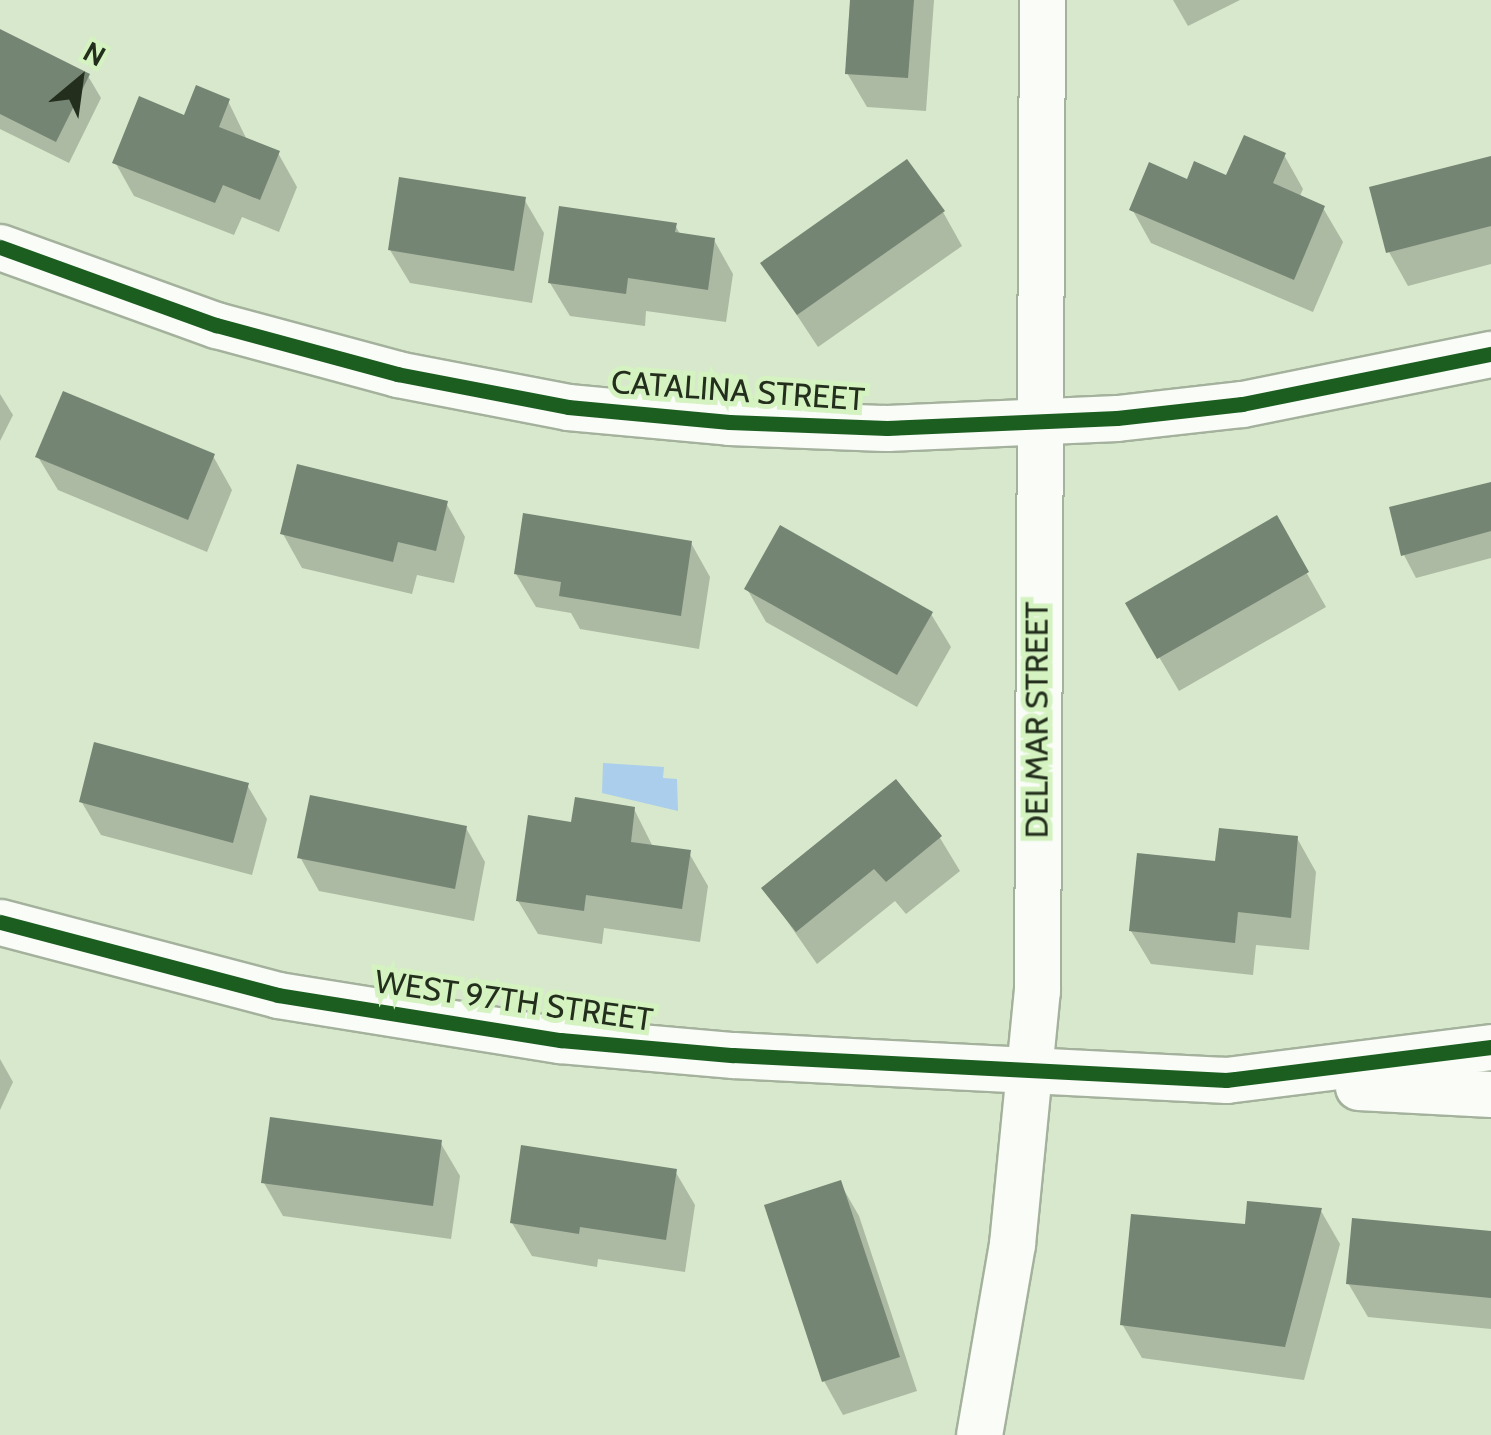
<!DOCTYPE html>
<style>
body{margin:0}
#map{position:relative;width:1491px;height:1435px;overflow:hidden;background:#d7e8cc;font-family:Cabin,sans-serif}
div>[style]{position:absolute}
[style*='--x']{left:calc(var(--x)*1px);top:calc(var(--y)*1px);width:calc(var(--w)*1px);rotate:calc(var(--a)*1deg)}
.water>*{inset:0;background:#aaceeb}
.shadow>*{inset:0;background:#0003}
.building>*{inset:0;background:#748573}
.roads{filter:drop-shadow(2px 0 #a4b19c) drop-shadow(-2px 0 #a4b19c) drop-shadow(0 2px #a4b19c) drop-shadow(0 -2px #a4b19c)}
.street>*{height:45px;margin:-22.5px;padding:0 22.5px;transform-origin:22.5px;border-radius:22.5px;background:#f9fcf7}
.cycleway>*{height:15px;margin:-7.5px;padding:0 7.5px;transform-origin:7.5px;border-radius:7.5px;background:#1b5e20}
span{translate:-50% -50%;white-space:nowrap;text-align:center;line-height:1.15;-webkit-text-stroke:10px #d4f3c1;paint-order:stroke}
.street-label{font-size:32px;color:#232f1c}
.north{position:absolute;left:30px;top:30px;width:100px;height:100px;-webkit-text-stroke:8px #d4f3c1;paint-order:stroke;rotate:29deg;font-size:28px;font-weight:700;line-height:40px;text-align:center;color:#232f1c}
.north::after{content:'';display:block;margin:auto;width:35px;height:45px;background:#232f1c;clip-path:polygon(50% 0,100% 100%,50% 72%,0 100%)}
</style>
<div id="map">
<div class="water">
<div style="clip-path:polygon(603px 763px,664px 767px,663px 778px,677px 779px,678px 811px,602px 793px)"></div>
</div>
<div class="shadow">
<div style="clip-path:polygon(853px 0,934px 0,926px 111px,867px 107px,847px 73px)"></div>
<div style="clip-path:polygon(1173px 0,1240px 0,1188px 26px)"></div>
<div style="clip-path:polygon(0 32px,88px 76px,101px 98px,69px 163px,0 129px)"></div>
<div style="clip-path:polygon(228px 101px,246px 138px,278px 153px,297px 187px,279px 232px,242px 217px,234px 235px,134px 196px,115px 162px,186px 118px)"></div>
<div style="clip-path:polygon(1284px 155px,1303px 189px,1299px 198px,1323px 208px,1343px 242px,1313px 312px,1151px 243px,1132px 209px,1188px 182px,1227px 179px)"></div>
<div style="clip-path:polygon(1491px 159px,1491px 264px,1408px 286px,1389px 252px)"></div>
<div style="clip-path:polygon(524px 199px,544px 233px,532px 303px,410px 283px,390px 250px)"></div>
<div style="clip-path:polygon(943px 212px,962px 246px,818px 347px,763px 264px)"></div>
<div style="clip-path:polygon(675px 225px,680px 234px,714px 240px,733px 274px,726px 322px,646px 311px,645px 326px,570px 316px,550px 283px)"></div>
<div style="clip-path:polygon(0 394px,13px 415px,0 441px)"></div>
<div style="clip-path:polygon(213px 456px,232px 490px,207px 552px,58px 490px,38px 457px)"></div>
<div style="clip-path:polygon(1491px 484px,1491px 558px,1416px 578px,1404px 555px,1392px 509px)"></div>
<div style="clip-path:polygon(446px 503px,465px 537px,454px 583px,417px 575px,412px 594px,302px 568px,283px 534px)"></div>
<div style="clip-path:polygon(1276px 519px,1326px 607px,1179px 691px,1128px 604px)"></div>
<div style="clip-path:polygon(691px 543px,710px 577px,699px 649px,580px 629px,571px 613px,536px 607px,516px 574px)"></div>
<div style="clip-path:polygon(747px 589px,931px 614px,951px 647px,917px 707px,766px 622px)"></div>
<div style="clip-path:polygon(896px 782px,940px 838px,960px 871px,906px 914px,895px 901px,817px 964px,764px 888px)"></div>
<div style="clip-path:polygon(247px 785px,267px 819px,252px 875px,101px 835px,81px 801px)"></div>
<div style="clip-path:polygon(634px 809px,653px 847px,689px 853px,708px 886px,700px 942px,604px 928px,602px 944px,538px 934px,518px 901px,574px 825px)"></div>
<div style="clip-path:polygon(466px 828px,485px 862px,474px 921px,319px 891px,300px 857px)"></div>
<div style="clip-path:polygon(1297px 838px,1316px 872px,1309px 950px,1256px 945px,1253px 975px,1151px 964px,1131px 931px,1217px 864px)"></div>
<div style="clip-path:polygon(0 1059px,13px 1082px,0 1110px)"></div>
<div style="clip-path:polygon(440px 1142px,460px 1176px,451px 1239px,283px 1216px,264px 1183px)"></div>
<div style="clip-path:polygon(675px 1171px,695px 1205px,685px 1272px,598px 1259px,597px 1267px,532px 1256px,512px 1223px)"></div>
<div style="clip-path:polygon(840px 1183px,859px 1216px,917px 1391px,843px 1415px,824px 1381px,767px 1207px)"></div>
<div style="clip-path:polygon(1321px 1211px,1340px 1244px,1304px 1380px,1142px 1358px,1122px 1324px,1247px 1227px)"></div>
<div style="clip-path:polygon(1491px 1234px,1491px 1329px,1368px 1317px,1348px 1283px)"></div>
</div>
<div class="building">
<div style="clip-path:polygon(850px 0,914px 0,908px 78px,845px 74px)"></div>
<div style="clip-path:polygon(0 29px,90px 74px,56px 142px,0 114px)"></div>
<div style="clip-path:polygon(196px 85px,230px 99px,219px 127px,280px 151px,260px 200px,223px 185px,215px 203px,112px 163px,139px 96px,184px 115px)"></div>
<div style="clip-path:polygon(1244px 135px,1286px 153px,1273px 183px,1325px 206px,1294px 280px,1129px 210px,1149px 162px,1187px 179px,1194px 161px,1226px 175px)"></div>
<div style="clip-path:polygon(1491px 156px,1491px 226px,1386px 253px,1369px 187px)"></div>
<div style="clip-path:polygon(907px 159px,945px 211px,797px 315px,760px 263px)"></div>
<div style="clip-path:polygon(399px 177px,526px 197px,514px 271px,388px 250px)"></div>
<div style="clip-path:polygon(559px 206px,677px 223px,675px 232px,715px 238px,708px 290px,628px 278px,626px 294px,548px 283px)"></div>
<div style="clip-path:polygon(63px 391px,215px 454px,188px 520px,35px 457px)"></div>
<div style="clip-path:polygon(297px 464px,448px 501px,436px 551px,398px 542px,393px 562px,280px 534px)"></div>
<div style="clip-path:polygon(1491px 482px,1491px 531px,1401px 556px,1389px 507px)"></div>
<div style="clip-path:polygon(523px 513px,692px 541px,681px 616px,559px 596px,561px 582px,514px 574px)"></div>
<div style="clip-path:polygon(1277px 515px,1309px 572px,1157px 659px,1125px 603px)"></div>
<div style="clip-path:polygon(780px 525px,933px 612px,897px 675px,744px 589px)"></div>
<div style="clip-path:polygon(94px 742px,249px 783px,233px 843px,79px 802px)"></div>
<div style="clip-path:polygon(896px 779px,942px 836px,886px 882px,874px 869px,796px 932px,761px 888px)"></div>
<div style="clip-path:polygon(310px 795px,467px 826px,455px 889px,297px 858px)"></div>
<div style="clip-path:polygon(575px 797px,635px 807px,631px 842px,691px 850px,682px 909px,586px 895px,584px 911px,516px 901px,528px 815px,571px 822px)"></div>
<div style="clip-path:polygon(1219px 828px,1298px 836px,1291px 918px,1238px 912px,1235px 943px,1129px 931px,1137px 853px,1215px 861px)"></div>
<div style="clip-path:polygon(270px 1117px,442px 1140px,433px 1206px,261px 1183px)"></div>
<div style="clip-path:polygon(521px 1145px,677px 1169px,666px 1240px,580px 1227px,579px 1234px,510px 1223px)"></div>
<div style="clip-path:polygon(841px 1180px,900px 1357px,822px 1382px,764px 1205px)"></div>
<div style="clip-path:polygon(1247px 1201px,1322px 1208px,1285px 1347px,1120px 1325px,1131px 1214px,1245px 1224px)"></div>
<div style="clip-path:polygon(1352px 1218px,1491px 1231px,1491px 1298px,1346px 1284px)"></div>
</div>
<div class="roads">
<div class="street">
<div style="--x:0;--y:247;--w:230;--a:19.9"></div>
<div style="--x:216;--y:325;--w:188;--a:15.1"></div>
<div style="--x:397;--y:374;--w:174;--a:10.9"></div>
<div style="--x:568;--y:407;--w:162;--a:5.3"></div>
<div style="--x:729;--y:422;--w:158;--a:2.2"></div>
<div style="--x:887;--y:428;--w:230;--a:-2.5"></div>
<div style="--x:1117;--y:418;--w:126;--a:-6.4"></div>
<div style="--x:1242;--y:404;--w:254;--a:-11.4"></div>
<div style="--x:0;--y:922;--w:287;--a:14.7"></div>
<div style="--x:278;--y:995;--w:286;--a:9.1"></div>
<div style="--x:560;--y:1040;--w:174;--a:5"></div>
<div style="--x:733;--y:1055;--w:494;--a:2.9"></div>
<div style="--x:1226;--y:1080;--w:267;--a:-7.1"></div>
<div style="--x:1358;--y:1087;--w:133;--a:3"></div>
<div style="--x:979;--y:1435;--w:194;--a:-80.2"></div>
<div style="--x:1012;--y:1244;--w:254;--a:-84.4"></div>
<div style="--x:1037;--y:991;--w:991;--a:-89.71"></div>
</div>
</div>
<div class="cycleway">
<div style="--x:0;--y:247;--w:230;--a:19.9"></div>
<div style="--x:216;--y:325;--w:188;--a:15.1"></div>
<div style="--x:397;--y:374;--w:174;--a:10.9"></div>
<div style="--x:568;--y:407;--w:162;--a:5.3"></div>
<div style="--x:729;--y:422;--w:158;--a:2.2"></div>
<div style="--x:887;--y:428;--w:230;--a:-2.5"></div>
<div style="--x:1117;--y:418;--w:126;--a:-6.4"></div>
<div style="--x:1242;--y:404;--w:254;--a:-11.4"></div>
<div style="--x:0;--y:922;--w:287;--a:14.7"></div>
<div style="--x:278;--y:995;--w:286;--a:9.1"></div>
<div style="--x:560;--y:1040;--w:174;--a:5"></div>
<div style="--x:733;--y:1055;--w:494;--a:2.9"></div>
<div style="--x:1226;--y:1080;--w:267;--a:-7.1"></div>
</div>
<div class="street-label">
<span style="left:738px;top:391px;rotate:4deg">CATALINA STREET</span>
<span style="left:1037px;top:720px;rotate:-90deg">DELMAR STREET</span>
<span style="left:514px;top:1001px;rotate:8deg">WEST 97TH STREET</span>
</div>
<div class="north">N</div>
</div>
